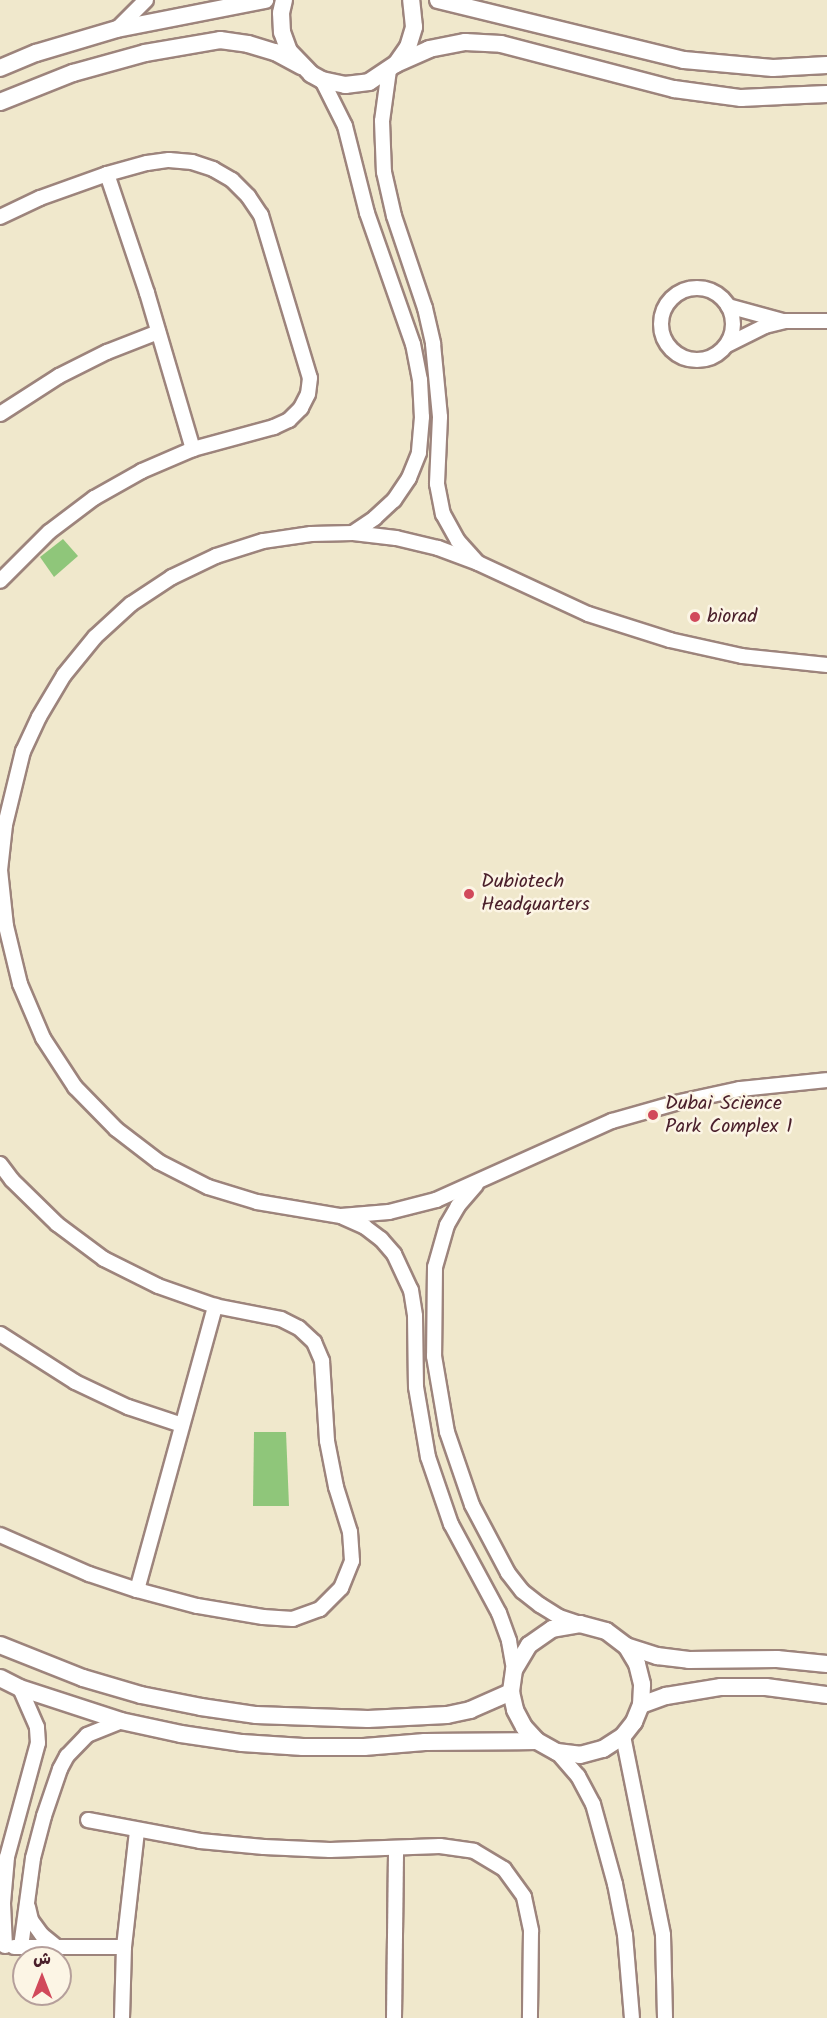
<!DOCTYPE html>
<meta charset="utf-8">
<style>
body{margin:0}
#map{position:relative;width:827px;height:2018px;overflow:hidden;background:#f0e8cc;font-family:Kalam,"Playpen Sans Arabic",sans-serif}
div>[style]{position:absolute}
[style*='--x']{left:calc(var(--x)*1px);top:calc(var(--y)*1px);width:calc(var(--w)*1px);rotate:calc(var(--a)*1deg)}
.green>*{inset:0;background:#8fc67a}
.roads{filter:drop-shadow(2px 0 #9d847c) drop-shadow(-2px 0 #9d847c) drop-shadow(0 2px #9d847c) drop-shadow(0 -2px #9d847c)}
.minor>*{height:14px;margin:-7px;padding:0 7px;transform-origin:7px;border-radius:7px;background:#fff}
.minor>.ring{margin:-7px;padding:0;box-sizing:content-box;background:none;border:14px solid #fff;border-radius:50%}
.tertiary>*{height:16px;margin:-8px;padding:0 8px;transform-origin:8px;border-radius:8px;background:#fff}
.dots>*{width:16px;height:16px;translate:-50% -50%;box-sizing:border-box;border:3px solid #fcf5e5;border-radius:50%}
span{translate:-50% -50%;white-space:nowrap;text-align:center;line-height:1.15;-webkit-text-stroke:5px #fcf5e5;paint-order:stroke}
.poi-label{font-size:20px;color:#4a1f2b}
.left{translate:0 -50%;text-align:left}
.north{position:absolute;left:12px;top:1946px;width:60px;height:60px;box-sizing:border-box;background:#fcf5e5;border:2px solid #b59f9b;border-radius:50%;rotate:0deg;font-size:16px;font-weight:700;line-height:24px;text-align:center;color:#4a1f2b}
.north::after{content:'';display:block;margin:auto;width:21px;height:27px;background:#d1495b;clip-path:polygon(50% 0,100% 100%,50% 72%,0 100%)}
</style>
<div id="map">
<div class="green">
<div style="clip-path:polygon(63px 539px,78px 556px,54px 577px,40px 557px)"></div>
<div style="clip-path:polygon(254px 1432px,286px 1432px,289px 1506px,253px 1506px)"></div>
</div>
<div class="roads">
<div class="minor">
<div style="--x:117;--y:29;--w:41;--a:-45"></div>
<div style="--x:389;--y:70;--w:51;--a:97.8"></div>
<div style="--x:382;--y:121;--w:51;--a:87.8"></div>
<div style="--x:384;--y:172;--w:45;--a:77.2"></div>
<div style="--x:394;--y:216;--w:97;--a:71.4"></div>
<div style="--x:425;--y:308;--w:37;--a:77"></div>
<div style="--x:433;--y:344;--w:73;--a:84.5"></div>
<div style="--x:440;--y:417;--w:67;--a:92.6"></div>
<div style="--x:437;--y:484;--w:31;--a:79"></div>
<div style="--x:443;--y:514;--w:31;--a:61"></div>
<div style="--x:458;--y:541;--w:28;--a:48"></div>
<div style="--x:322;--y:80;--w:51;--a:63.4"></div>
<div style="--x:345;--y:126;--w:90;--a:75.8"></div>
<div style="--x:367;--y:213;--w:139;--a:70.7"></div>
<div style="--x:413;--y:344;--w:37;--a:79"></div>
<div style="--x:420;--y:380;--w:37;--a:87"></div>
<div style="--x:422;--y:417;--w:36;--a:95"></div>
<div style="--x:419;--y:453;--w:27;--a:112"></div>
<div style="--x:409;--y:478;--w:27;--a:124"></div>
<div style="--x:394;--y:500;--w:26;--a:137"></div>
<div style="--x:375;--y:518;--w:27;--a:146"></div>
<div style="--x:107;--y:174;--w:126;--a:71.4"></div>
<div style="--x:147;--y:293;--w:163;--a:73.6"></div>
<div style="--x:0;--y:217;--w:44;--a:-25.4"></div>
<div style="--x:40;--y:198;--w:71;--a:-19.7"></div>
<div style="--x:107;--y:174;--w:41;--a:-15.4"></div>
<div style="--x:147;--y:163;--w:22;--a:-8"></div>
<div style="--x:169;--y:160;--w:23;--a:5"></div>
<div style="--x:192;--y:162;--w:22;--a:18"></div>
<div style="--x:213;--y:169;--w:22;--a:30"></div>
<div style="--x:232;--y:180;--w:23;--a:45"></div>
<div style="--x:248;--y:196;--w:23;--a:56"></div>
<div style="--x:261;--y:215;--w:170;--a:73.3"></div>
<div style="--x:310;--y:378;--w:16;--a:97"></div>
<div style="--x:308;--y:394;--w:16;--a:117"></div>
<div style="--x:301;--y:408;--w:17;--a:135"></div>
<div style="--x:289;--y:420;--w:17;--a:155"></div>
<div style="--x:274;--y:427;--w:84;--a:164.8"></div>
<div style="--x:193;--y:449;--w:56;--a:156.7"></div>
<div style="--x:142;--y:471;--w:55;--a:150.6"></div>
<div style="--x:94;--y:498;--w:56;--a:142.9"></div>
<div style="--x:49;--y:532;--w:69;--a:135"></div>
<div class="ring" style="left:661px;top:288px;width:58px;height:58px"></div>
<div style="--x:728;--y:306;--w:57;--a:15.3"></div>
<div style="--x:727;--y:345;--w:42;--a:-26.6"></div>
<div style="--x:765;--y:326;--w:21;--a:-14"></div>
<div style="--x:785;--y:321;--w:42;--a:0"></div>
<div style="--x:0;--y:414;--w:70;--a:-32.8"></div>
<div style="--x:59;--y:376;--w:54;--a:-26.6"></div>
<div style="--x:107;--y:352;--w:55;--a:-21.4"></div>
<div style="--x:827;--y:665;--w:85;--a:-174"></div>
<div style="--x:742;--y:656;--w:74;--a:-167.5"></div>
<div style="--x:670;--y:640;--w:86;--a:-162.4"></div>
<div style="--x:588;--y:614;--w:121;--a:-155.1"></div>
<div style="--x:478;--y:563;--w:43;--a:-159.4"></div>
<div style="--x:438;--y:548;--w:43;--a:-166.6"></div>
<div style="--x:396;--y:538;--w:43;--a:-173.4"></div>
<div style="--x:353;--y:533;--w:42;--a:178.6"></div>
<div style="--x:311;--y:534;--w:49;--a:171.7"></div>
<div style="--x:263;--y:541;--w:49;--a:162.3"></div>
<div style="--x:216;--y:556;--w:49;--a:154.5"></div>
<div style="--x:172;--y:577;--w:49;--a:146.6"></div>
<div style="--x:131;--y:604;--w:49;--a:137.5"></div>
<div style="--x:95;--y:637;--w:49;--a:129.2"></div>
<div style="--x:64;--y:675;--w:49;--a:120.8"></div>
<div style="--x:39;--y:717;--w:38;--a:115"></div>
<div style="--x:23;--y:751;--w:76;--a:103.7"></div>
<div style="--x:5;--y:825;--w:45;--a:96.3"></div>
<div style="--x:0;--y:870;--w:56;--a:83.9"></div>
<div style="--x:6;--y:926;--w:60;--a:76.4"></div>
<div style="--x:20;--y:984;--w:59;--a:66.9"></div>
<div style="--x:43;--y:1038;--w:59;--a:56.9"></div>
<div style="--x:75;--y:1087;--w:59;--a:45.7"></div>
<div style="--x:116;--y:1129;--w:54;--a:37.5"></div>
<div style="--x:159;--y:1162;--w:55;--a:27"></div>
<div style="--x:208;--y:1187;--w:51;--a:17"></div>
<div style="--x:257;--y:1202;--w:85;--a:9.5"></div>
<div style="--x:341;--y:1216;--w:48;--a:-4.8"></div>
<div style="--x:389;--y:1212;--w:49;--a:-14.3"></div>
<div style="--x:436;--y:1200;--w:193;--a:-24.2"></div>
<div style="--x:612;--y:1121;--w:66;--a:-15.9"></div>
<div style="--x:675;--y:1103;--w:66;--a:-12.2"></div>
<div style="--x:740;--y:1089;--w:87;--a:-5.9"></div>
<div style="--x:0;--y:1164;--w:20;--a:53"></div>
<div style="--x:12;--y:1180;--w:63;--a:44.4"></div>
<div style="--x:57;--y:1224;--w:59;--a:36.7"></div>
<div style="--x:104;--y:1259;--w:60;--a:26.6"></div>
<div style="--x:158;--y:1286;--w:60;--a:19.3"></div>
<div style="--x:215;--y:1306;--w:67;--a:11.1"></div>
<div style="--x:281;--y:1319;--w:20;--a:27"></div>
<div style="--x:299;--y:1328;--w:21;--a:43"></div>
<div style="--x:314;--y:1342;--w:21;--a:67"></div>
<div style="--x:322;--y:1361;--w:80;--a:86.4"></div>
<div style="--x:327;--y:1441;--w:47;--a:78.9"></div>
<div style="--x:336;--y:1487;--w:47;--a:72.7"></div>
<div style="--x:350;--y:1532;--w:29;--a:86"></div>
<div style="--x:352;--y:1561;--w:29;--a:112"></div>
<div style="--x:341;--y:1588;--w:30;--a:135"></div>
<div style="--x:320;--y:1609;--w:29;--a:160"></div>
<div style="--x:293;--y:1619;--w:30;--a:-176"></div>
<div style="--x:263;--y:1617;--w:67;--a:-170.5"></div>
<div style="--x:197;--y:1606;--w:62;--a:-165.1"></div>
<div style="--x:137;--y:1590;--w:51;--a:-161.6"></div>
<div style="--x:89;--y:1574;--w:97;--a:-156.3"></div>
<div style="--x:476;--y:1185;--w:28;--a:131"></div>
<div style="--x:458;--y:1206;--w:22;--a:120"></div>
<div style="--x:447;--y:1225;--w:44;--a:105.9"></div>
<div style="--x:435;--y:1267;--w:89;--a:90.6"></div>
<div style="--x:434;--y:1356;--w:77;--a:80.3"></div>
<div style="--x:447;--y:1432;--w:77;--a:71.1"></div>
<div style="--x:472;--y:1505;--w:77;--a:62.1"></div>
<div style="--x:508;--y:1573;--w:23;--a:52"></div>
<div style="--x:522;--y:1591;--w:23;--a:38"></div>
<div style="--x:540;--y:1605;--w:22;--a:32"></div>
<div style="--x:559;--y:1617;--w:22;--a:18"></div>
<div style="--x:343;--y:1217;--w:24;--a:24"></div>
<div style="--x:365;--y:1227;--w:20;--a:37"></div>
<div style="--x:381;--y:1239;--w:20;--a:49"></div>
<div style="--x:394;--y:1254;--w:40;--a:65"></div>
<div style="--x:411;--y:1290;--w:26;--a:81"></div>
<div style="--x:415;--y:1316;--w:71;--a:89.2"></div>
<div style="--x:416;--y:1387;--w:71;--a:80.3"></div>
<div style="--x:428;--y:1457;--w:71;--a:71.1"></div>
<div style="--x:451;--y:1524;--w:101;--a:61.7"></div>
<div style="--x:499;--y:1613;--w:30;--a:70"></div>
<div style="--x:509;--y:1641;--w:29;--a:80"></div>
<div style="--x:0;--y:1334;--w:89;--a:32.6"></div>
<div style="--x:75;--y:1382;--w:59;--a:25.3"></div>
<div style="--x:128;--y:1407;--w:57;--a:18.4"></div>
<div style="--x:137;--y:1590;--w:295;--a:-74.6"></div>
<div style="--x:623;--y:1736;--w:203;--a:78.6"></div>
<div style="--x:663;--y:1935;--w:83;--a:88.6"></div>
<div style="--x:557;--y:1752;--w:32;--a:49"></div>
<div style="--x:578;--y:1776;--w:32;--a:62"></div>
<div style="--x:593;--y:1804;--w:83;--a:74.6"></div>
<div style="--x:615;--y:1884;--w:52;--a:78.9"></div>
<div style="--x:625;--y:1935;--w:83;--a:85.2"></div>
<div style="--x:88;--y:1820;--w:114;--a:10.6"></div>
<div style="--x:200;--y:1841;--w:64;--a:5.4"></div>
<div style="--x:264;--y:1847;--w:66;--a:2.6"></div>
<div style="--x:330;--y:1850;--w:110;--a:-2.1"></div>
<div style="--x:440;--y:1846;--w:34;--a:8"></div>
<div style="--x:474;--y:1851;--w:35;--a:31"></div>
<div style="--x:504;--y:1869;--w:34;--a:54"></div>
<div style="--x:524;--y:1897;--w:35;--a:78"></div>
<div style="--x:531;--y:1931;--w:87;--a:90.7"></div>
<div style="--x:28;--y:1907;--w:13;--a:77"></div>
<div style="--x:31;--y:1920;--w:19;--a:54"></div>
<div style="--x:42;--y:1935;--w:19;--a:39"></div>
<div style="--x:5;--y:1946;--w:43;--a:-92.7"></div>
<div style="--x:3;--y:1903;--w:46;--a:-85"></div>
<div style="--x:7;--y:1857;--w:118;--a:-74.8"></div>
<div style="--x:38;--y:1743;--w:16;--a:-94"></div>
<div style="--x:37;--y:1727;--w:43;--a:-113.6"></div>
<div style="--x:14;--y:1947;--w:110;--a:0"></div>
<div style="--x:21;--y:1947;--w:90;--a:-82.3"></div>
<div style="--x:33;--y:1858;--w:43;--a:-75.3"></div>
<div style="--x:44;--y:1816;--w:50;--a:-71.2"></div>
<div style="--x:60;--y:1769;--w:15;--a:-62"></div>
<div style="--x:67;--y:1756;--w:29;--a:-46"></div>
<div style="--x:87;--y:1735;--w:37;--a:-22"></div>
<div style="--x:122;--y:2018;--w:71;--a:-88.4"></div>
<div style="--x:124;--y:1947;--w:117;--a:-83.6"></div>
<div style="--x:394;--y:2018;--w:169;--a:-89.3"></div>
</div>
<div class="tertiary">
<div style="--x:284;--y:0;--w:13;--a:103"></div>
<div style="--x:281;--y:13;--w:19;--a:87"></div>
<div style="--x:282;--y:32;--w:20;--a:70"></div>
<div style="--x:289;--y:51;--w:32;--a:46"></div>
<div style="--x:311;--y:74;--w:13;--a:29"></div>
<div style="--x:322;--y:80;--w:24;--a:12"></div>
<div style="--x:345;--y:85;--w:24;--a:-7"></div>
<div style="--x:369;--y:82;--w:32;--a:-34"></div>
<div style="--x:396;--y:64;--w:21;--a:-55"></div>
<div style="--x:408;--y:47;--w:21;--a:-73"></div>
<div style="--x:414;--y:27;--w:27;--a:-96"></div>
<div style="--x:438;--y:0;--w:253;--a:13.7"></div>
<div style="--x:684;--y:60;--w:89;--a:5.1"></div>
<div style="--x:773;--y:68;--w:54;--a:-3.2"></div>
<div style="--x:396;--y:64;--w:36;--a:-24"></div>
<div style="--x:429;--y:49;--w:37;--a:-11"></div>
<div style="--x:465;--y:42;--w:36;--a:3"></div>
<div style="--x:501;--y:44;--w:179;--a:14.6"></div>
<div style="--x:674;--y:89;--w:68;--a:7.7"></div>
<div style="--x:741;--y:98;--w:86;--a:-2.7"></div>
<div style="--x:0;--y:68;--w:39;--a:-23"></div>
<div style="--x:36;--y:53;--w:84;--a:-16.5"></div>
<div style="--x:117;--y:29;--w:151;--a:-11.1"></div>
<div style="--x:0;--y:102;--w:79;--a:-21.7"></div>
<div style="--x:73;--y:73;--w:75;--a:-15.5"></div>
<div style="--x:145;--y:53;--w:76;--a:-9.8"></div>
<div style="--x:220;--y:40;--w:28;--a:8"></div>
<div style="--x:248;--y:44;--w:28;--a:17"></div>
<div style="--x:275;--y:52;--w:30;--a:28"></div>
<div style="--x:0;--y:1645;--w:89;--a:21.7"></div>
<div style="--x:83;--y:1678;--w:60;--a:16.3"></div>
<div style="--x:141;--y:1695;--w:61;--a:11.3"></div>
<div style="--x:201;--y:1707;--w:56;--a:8.3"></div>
<div style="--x:256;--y:1715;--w:112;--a:2"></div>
<div style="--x:368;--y:1719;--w:79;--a:-2.9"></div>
<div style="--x:447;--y:1715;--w:24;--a:-12"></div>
<div style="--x:470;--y:1710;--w:45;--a:-23.7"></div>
<div style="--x:626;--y:1646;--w:33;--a:18"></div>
<div style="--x:657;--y:1656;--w:32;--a:7"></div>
<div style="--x:689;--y:1660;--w:88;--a:-0.7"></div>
<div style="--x:777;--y:1659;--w:50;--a:5.7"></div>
<div style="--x:0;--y:1678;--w:22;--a:27"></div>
<div style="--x:20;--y:1688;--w:106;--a:18.1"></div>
<div style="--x:121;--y:1721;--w:61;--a:12.2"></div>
<div style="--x:181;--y:1734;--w:62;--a:8.4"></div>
<div style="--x:242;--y:1743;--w:61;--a:3.8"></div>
<div style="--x:303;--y:1747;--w:61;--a:0"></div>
<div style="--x:364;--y:1747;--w:61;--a:-4.7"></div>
<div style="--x:425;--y:1742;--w:112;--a:-0.5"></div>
<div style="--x:641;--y:1705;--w:21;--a:-87"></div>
<div style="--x:642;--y:1684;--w:21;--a:-104"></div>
<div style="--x:637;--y:1664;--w:21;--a:-121"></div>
<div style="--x:626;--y:1646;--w:25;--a:-143"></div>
<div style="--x:606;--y:1631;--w:27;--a:-165"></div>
<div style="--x:580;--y:1624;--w:28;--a:170"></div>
<div style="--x:552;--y:1629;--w:28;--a:145"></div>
<div style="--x:529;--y:1645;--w:29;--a:121"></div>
<div style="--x:514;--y:1670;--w:22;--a:98"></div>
<div style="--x:511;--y:1692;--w:18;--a:77"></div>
<div style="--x:515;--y:1710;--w:19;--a:62"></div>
<div style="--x:524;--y:1727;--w:19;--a:47"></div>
<div style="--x:537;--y:1741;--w:23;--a:29"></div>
<div style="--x:557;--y:1752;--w:23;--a:7"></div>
<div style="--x:580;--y:1755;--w:24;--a:-15"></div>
<div style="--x:603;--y:1749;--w:24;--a:-33"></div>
<div style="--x:623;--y:1736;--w:18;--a:-52"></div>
<div style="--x:634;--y:1722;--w:18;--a:-68"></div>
<div style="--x:641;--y:1705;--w:27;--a:-20"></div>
<div style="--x:666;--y:1696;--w:56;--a:-9.3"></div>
<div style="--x:721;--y:1687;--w:45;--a:0"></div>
<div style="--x:766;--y:1687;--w:62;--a:7.5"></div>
</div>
</div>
<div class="dots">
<div style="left:695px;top:617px;background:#d1495b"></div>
<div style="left:469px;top:894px;background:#d1495b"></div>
<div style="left:653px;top:1115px;background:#d1495b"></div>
</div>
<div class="poi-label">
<span class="left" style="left:707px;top:617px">biorad</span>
<span class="left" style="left:481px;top:894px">Dubiotech<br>Headquarters</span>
<span class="left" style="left:665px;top:1116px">Dubai Science<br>Park Complex 1</span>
</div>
<div class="north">ش</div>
</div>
